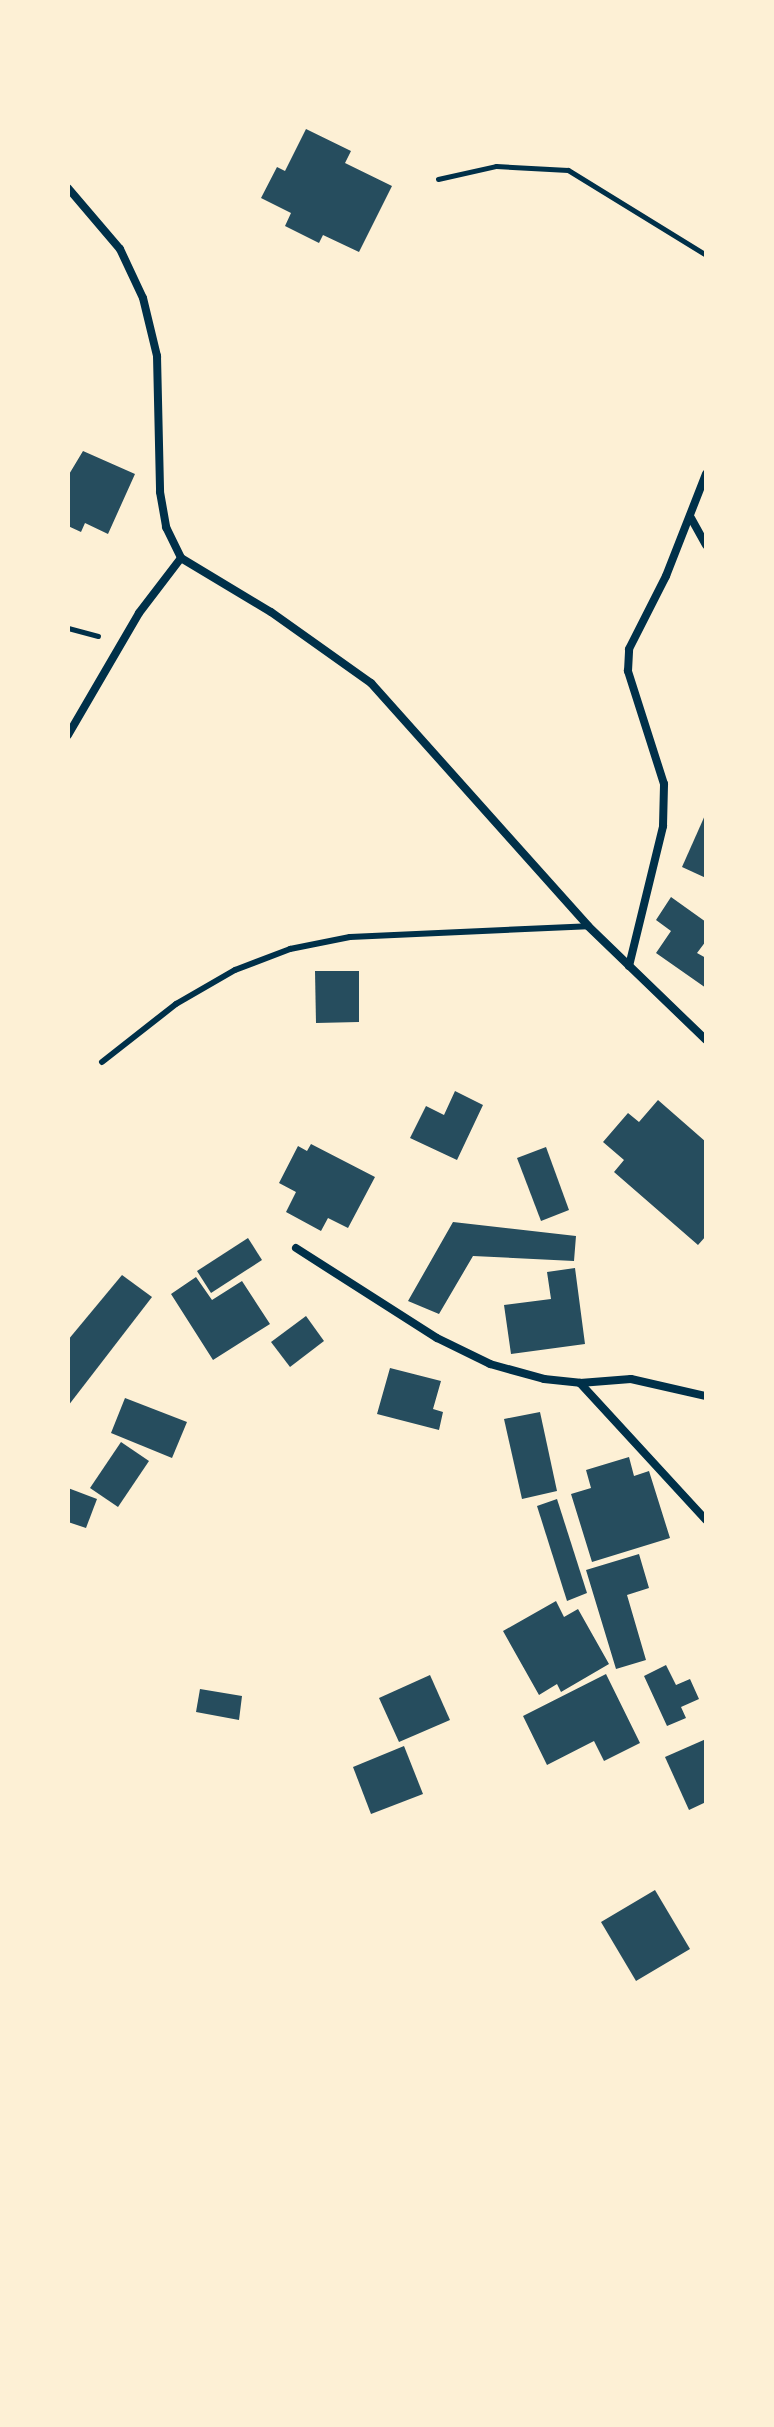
<!DOCTYPE html>
<style>
body{margin:0}
#map{position:relative;width:774px;height:2427px;overflow:hidden;background:#fdf0d5;font-family:"DejaVu Sans",sans-serif}
div>[style]{position:absolute}
[style*='--x']{left:calc(var(--x)*1px);top:calc(var(--y)*1px);width:calc(var(--w)*1px);rotate:calc(var(--a)*1deg)}
.building>*{inset:0;background:#264d5e}
.path>*{height:5px;margin:-2.5px;padding:0 2.5px;transform-origin:2.5px;border-radius:2.5px;background:#003049}
.service>*{height:6px;margin:-3px;padding:0 3px;transform-origin:3px;border-radius:3px;background:#003049}
.minor>*{height:8px;margin:-4px;padding:0 4px;transform-origin:4px;border-radius:4px;background:#003049}
span{translate:-50% -50%;white-space:nowrap;text-align:center;line-height:1.15;-webkit-text-stroke:8px #fdf0d5;paint-order:stroke}
.frame{position:absolute;inset:0;border:70px solid #fdf0d5;pointer-events:none}
</style>
<div id="map">
<div class="building">
<div style="clip-path:polygon(306px 129px,351px 151px,345px 163px,392px 186px,359px 252px,323px 235px,319px 243px,285px 226px,291px 213px,261px 198px,277px 167px,285px 171px)"></div>
<div style="clip-path:polygon(83px 451px,135px 474px,108px 534px,85px 523px,81px 532px,68px 526px,68px 476px)"></div>
<div style="clip-path:polygon(706px 813px,706px 878px,682px 867px)"></div>
<div style="clip-path:polygon(671px 897px,706px 922px,706px 941px,697px 953px,706px 958px,706px 988px,656px 953px,671px 931px,656px 920px)"></div>
<div style="clip-path:polygon(315px 971px,359px 971px,359px 1022px,316px 1023px)"></div>
<div style="clip-path:polygon(455px 1091px,483px 1105px,457px 1160px,410px 1138px,426px 1106px,444px 1115px)"></div>
<div style="clip-path:polygon(658px 1100px,706px 1142px,706px 1236px,698px 1245px,614px 1172px,624px 1160px,603px 1142px,628px 1113px,639px 1122px)"></div>
<div style="clip-path:polygon(311px 1144px,375px 1177px,348px 1228px,328px 1218px,321px 1231px,286px 1212px,296px 1192px,279px 1183px,298px 1146px,307px 1151px)"></div>
<div style="clip-path:polygon(546px 1147px,569px 1210px,541px 1221px,517px 1158px)"></div>
<div style="clip-path:polygon(453px 1222px,576px 1236px,574px 1261px,473px 1256px,439px 1314px,408px 1301px)"></div>
<div style="clip-path:polygon(248px 1238px,262px 1260px,211px 1293px,197px 1271px)"></div>
<div style="clip-path:polygon(575px 1268px,585px 1344px,511px 1354px,504px 1305px,551px 1299px,547px 1272px)"></div>
<div style="clip-path:polygon(122px 1275px,152px 1297px,68px 1406px,68px 1340px)"></div>
<div style="clip-path:polygon(196px 1277px,212px 1300px,242px 1281px,270px 1324px,213px 1360px,171px 1294px)"></div>
<div style="clip-path:polygon(306px 1316px,324px 1341px,290px 1367px,271px 1342px)"></div>
<div style="clip-path:polygon(390px 1368px,441px 1381px,433px 1409px,443px 1412px,439px 1430px,377px 1414px)"></div>
<div style="clip-path:polygon(125px 1398px,187px 1422px,172px 1458px,111px 1433px)"></div>
<div style="clip-path:polygon(540px 1412px,557px 1491px,522px 1499px,504px 1419px)"></div>
<div style="clip-path:polygon(121px 1442px,149px 1461px,118px 1507px,90px 1488px)"></div>
<div style="clip-path:polygon(629px 1457px,634px 1476px,649px 1471px,670px 1538px,592px 1562px,571px 1494px,591px 1488px,586px 1470px)"></div>
<div style="clip-path:polygon(68px 1488px,97px 1499px,86px 1528px,68px 1522px)"></div>
<div style="clip-path:polygon(557px 1499px,587px 1593px,567px 1601px,537px 1506px)"></div>
<div style="clip-path:polygon(639px 1554px,649px 1588px,627px 1595px,646px 1660px,616px 1669px,586px 1570px)"></div>
<div style="clip-path:polygon(556px 1601px,564px 1617px,578px 1609px,609px 1664px,561px 1692px,557px 1684px,539px 1695px,503px 1631px)"></div>
<div style="clip-path:polygon(666px 1665px,676px 1685px,690px 1679px,699px 1699px,681px 1707px,686px 1718px,667px 1726px,644px 1676px)"></div>
<div style="clip-path:polygon(606px 1674px,640px 1743px,604px 1761px,594px 1741px,547px 1765px,523px 1716px)"></div>
<div style="clip-path:polygon(430px 1675px,450px 1720px,399px 1742px,379px 1698px)"></div>
<div style="clip-path:polygon(200px 1689px,242px 1696px,239px 1720px,196px 1712px)"></div>
<div style="clip-path:polygon(706px 1739px,706px 1802px,689px 1810px,665px 1757px)"></div>
<div style="clip-path:polygon(404px 1746px,423px 1794px,371px 1814px,353px 1767px)"></div>
<div style="clip-path:polygon(655px 1890px,690px 1949px,636px 1981px,601px 1922px)"></div>
</div>
<div class="path">
<div style="--x:438;--y:179;--w:59;--a:-12.6"></div>
<div style="--x:496;--y:166;--w:72;--a:3.2"></div>
<div style="--x:568;--y:170;--w:162;--a:31.6"></div>
<div style="--x:68;--y:628;--w:31;--a:15"></div>
</div>
<div class="service">
<div style="--x:102;--y:1062;--w:94;--a:-38.1"></div>
<div style="--x:176;--y:1004;--w:68;--a:-30"></div>
<div style="--x:235;--y:970;--w:59;--a:-20.9"></div>
<div style="--x:290;--y:949;--w:61;--a:-11.3"></div>
<div style="--x:350;--y:937;--w:238;--a:-2.6"></div>
</div>
<div class="minor">
<div style="--x:68;--y:188;--w:80;--a:49.6"></div>
<div style="--x:120;--y:249;--w:54;--a:64.9"></div>
<div style="--x:143;--y:298;--w:60;--a:76.4"></div>
<div style="--x:157;--y:356;--w:136;--a:88.7"></div>
<div style="--x:160;--y:492;--w:36;--a:80"></div>
<div style="--x:166;--y:527;--w:34;--a:64"></div>
<div style="--x:181;--y:558;--w:105;--a:31"></div>
<div style="--x:271;--y:612;--w:123;--a:35.4"></div>
<div style="--x:371;--y:683;--w:326;--a:48.2"></div>
<div style="--x:588;--y:926;--w:164;--a:44"></div>
<div style="--x:691;--y:518;--w:31;--a:61"></div>
<div style="--x:68;--y:735;--w:141;--a:-59.8"></div>
<div style="--x:139;--y:613;--w:69;--a:-52.6"></div>
<div style="--x:629;--y:966;--w:144;--a:-76.3"></div>
<div style="--x:663;--y:826;--w:42;--a:-88.6"></div>
<div style="--x:664;--y:784;--w:119;--a:-107.7"></div>
<div style="--x:628;--y:671;--w:22;--a:-87"></div>
<div style="--x:629;--y:649;--w:82;--a:-63.1"></div>
<div style="--x:666;--y:576;--w:110;--a:-68.6"></div>
<div style="--x:296;--y:1248;--w:167;--a:32.6"></div>
<div style="--x:437;--y:1338;--w:59;--a:26.1"></div>
<div style="--x:490;--y:1364;--w:56;--a:15.5"></div>
<div style="--x:544;--y:1379;--w:36;--a:6"></div>
<div style="--x:580;--y:1383;--w:51;--a:-4.5"></div>
<div style="--x:631;--y:1379;--w:77;--a:12.8"></div>
<div style="--x:580;--y:1383;--w:186;--a:47.4"></div>
</div>
<div class="frame"></div>
</div>
